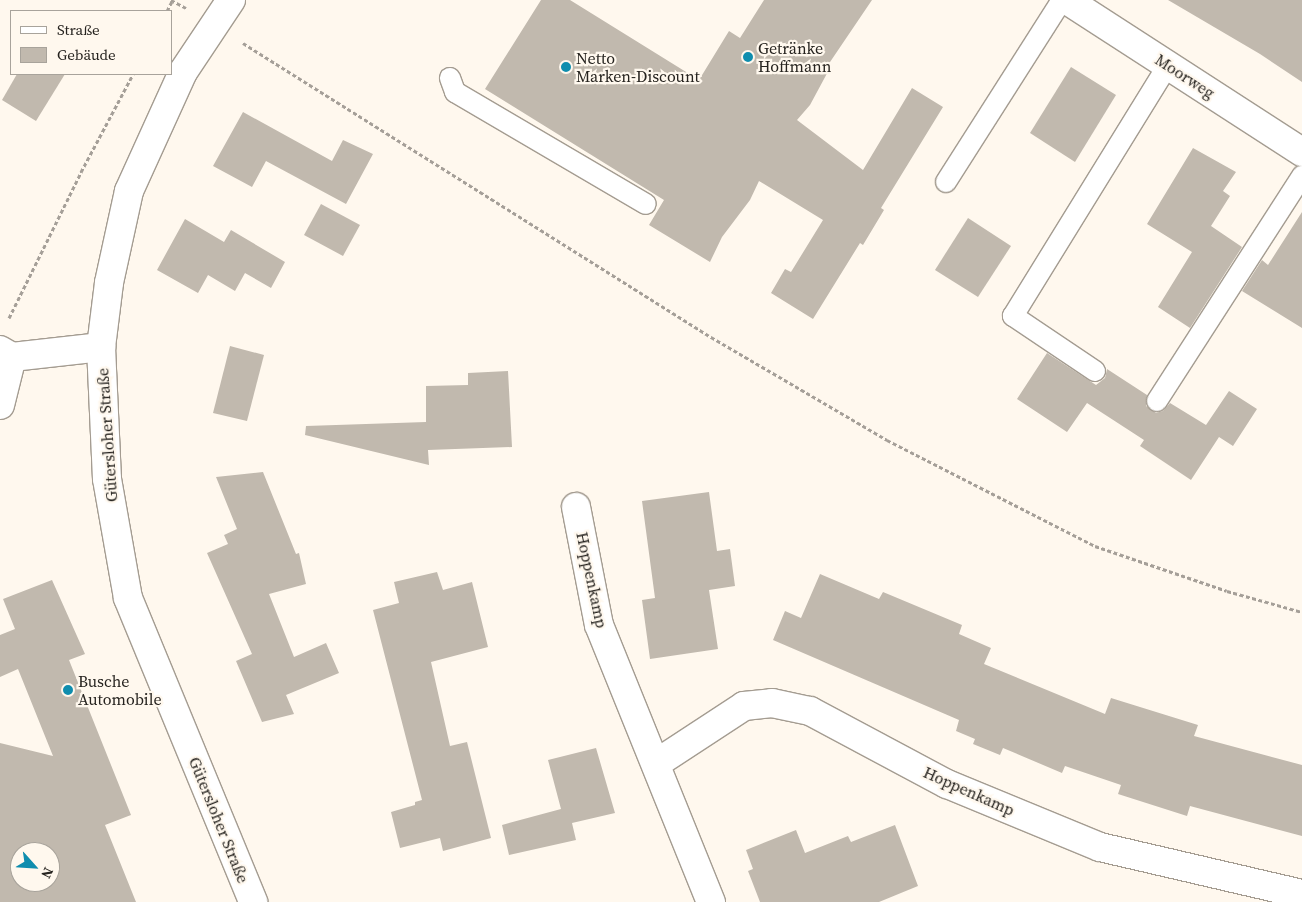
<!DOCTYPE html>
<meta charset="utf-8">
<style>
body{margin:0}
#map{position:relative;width:1302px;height:902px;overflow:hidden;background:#fff8ee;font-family:"Source Serif 4",serif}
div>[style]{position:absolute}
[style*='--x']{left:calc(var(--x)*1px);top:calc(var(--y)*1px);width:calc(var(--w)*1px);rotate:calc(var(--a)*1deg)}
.building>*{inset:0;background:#c1b9ae}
.path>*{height:3px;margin-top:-1.5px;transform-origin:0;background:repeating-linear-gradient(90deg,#a59f98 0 4px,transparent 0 6.5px)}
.roads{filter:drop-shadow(1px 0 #a49c91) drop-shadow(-1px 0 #a49c91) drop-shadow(0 1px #a49c91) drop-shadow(0 -1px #a49c91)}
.service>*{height:20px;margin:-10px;padding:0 10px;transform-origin:10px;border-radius:10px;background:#fff}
.minor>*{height:28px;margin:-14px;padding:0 14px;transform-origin:14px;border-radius:14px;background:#fff}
.secondary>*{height:28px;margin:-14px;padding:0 14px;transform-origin:14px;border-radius:14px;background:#fff}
.dots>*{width:14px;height:14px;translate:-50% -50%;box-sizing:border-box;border:2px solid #fff8ee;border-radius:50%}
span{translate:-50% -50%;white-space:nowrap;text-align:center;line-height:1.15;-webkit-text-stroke:4.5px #fff8ee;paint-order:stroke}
.poi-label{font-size:16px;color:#26231f}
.left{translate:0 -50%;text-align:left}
.street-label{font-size:16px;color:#26231f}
.legend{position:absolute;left:10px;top:10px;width:162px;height:65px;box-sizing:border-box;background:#fff8ee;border:1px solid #a8a39b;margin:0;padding:6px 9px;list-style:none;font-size:15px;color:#26231f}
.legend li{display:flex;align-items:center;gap:10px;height:25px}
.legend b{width:25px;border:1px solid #a8a39b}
.north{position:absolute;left:10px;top:842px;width:50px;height:50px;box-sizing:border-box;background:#fff8ee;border:1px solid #a8a39b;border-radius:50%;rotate:116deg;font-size:14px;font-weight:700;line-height:20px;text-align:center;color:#26231f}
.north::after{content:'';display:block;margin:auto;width:18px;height:22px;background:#0f8dae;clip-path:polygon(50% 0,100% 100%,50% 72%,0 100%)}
</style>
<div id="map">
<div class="building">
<div style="clip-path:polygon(541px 0,570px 0,699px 80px,729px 31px,740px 38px,764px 0,872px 0,828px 65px,831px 66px,810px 105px,797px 120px,863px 170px,912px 88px,943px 107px,881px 208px,884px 210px,863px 245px,860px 243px,813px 319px,771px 293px,785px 269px,791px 272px,823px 220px,759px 181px,750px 200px,722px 237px,710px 262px,649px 225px,664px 200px,485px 89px)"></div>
<div style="clip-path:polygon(1168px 0,1302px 0,1302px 82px,1260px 54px)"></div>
<div style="clip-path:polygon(1071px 67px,1116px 95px,1075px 162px,1030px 133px)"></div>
<div style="clip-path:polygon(17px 74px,65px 74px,36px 121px,2px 100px)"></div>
<div style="clip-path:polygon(243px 112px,332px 161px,343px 140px,373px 154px,346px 204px,266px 161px,252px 187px,213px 166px)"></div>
<div style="clip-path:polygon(1193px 148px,1236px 172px,1223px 191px,1230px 196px,1211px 226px,1242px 247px,1190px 328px,1158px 307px,1192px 252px,1147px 224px)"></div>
<div style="clip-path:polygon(321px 204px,360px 225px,343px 256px,304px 235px)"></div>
<div style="clip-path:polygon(1302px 212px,1302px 328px,1242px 291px,1262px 260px,1268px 265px)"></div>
<div style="clip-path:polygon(968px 218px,1011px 246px,978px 297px,935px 270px)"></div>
<div style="clip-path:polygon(185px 219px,224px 242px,231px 230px,285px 262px,271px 288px,245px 273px,235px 291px,208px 275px,198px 293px,157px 270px)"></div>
<div style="clip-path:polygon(230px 346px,264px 355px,247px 421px,213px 413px)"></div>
<div style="clip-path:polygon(1047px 353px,1096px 385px,1105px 378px,1107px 369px,1147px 395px,1146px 406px,1156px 413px,1163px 411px,1170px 403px,1206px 425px,1229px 391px,1257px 409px,1233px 446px,1219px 437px,1191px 480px,1140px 446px,1144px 440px,1087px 403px,1067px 432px,1017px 399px)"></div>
<div style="clip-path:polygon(508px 371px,512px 447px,428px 450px,429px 465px,305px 435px,306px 426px,426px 422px,426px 386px,468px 385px,468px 373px)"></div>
<div style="clip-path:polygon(263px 472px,296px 554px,299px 553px,306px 584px,269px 594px,294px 657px,326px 643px,339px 673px,286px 695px,294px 714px,262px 722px,236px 661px,252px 654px,207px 553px,228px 544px,224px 535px,237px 529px,216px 477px)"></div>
<div style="clip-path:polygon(709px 492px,717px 551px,730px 549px,735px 586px,709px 590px,718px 649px,650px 659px,642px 600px,655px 598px,642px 501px)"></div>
<div style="clip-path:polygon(437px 572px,443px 590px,472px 582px,488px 647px,431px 662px,450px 746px,467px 742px,491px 838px,443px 851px,440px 838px,400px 848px,391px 812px,415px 805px,415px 802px,422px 800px,373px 610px,399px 603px,394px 582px)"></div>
<div style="clip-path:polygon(820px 574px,879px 599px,883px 592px,962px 625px,959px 634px,991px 648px,984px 664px,1105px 714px,1111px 698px,1198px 725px,1194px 736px,1302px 765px,1302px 836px,1190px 806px,1187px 816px,1118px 794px,1121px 785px,1065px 766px,1062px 773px,1003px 748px,1000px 755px,973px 744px,975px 739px,956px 731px,959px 720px,773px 640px,785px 611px,801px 618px)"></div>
<div style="clip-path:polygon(evenodd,52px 580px,85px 654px,69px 660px,131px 815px,105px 825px,136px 902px,0 902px,0 743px,53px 756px,18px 669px,0 677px,0 635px,15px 629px,3px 599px,52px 580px,20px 852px,50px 852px,50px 882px,20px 882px,20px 852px)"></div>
<div style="clip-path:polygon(596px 748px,615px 813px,572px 823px,576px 840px,509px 855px,502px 825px,561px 809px,548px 760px)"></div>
<div style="clip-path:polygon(895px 825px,918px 886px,879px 902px,760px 902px,748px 871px,753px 869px,746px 850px,796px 830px,805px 853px,848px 836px,851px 842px)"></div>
</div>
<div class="path">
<div style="--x:171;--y:0;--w:17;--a:28"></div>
<div style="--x:167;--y:11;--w:11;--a:-63"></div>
<div style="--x:243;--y:43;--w:553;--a:32.14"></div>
<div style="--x:711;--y:337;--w:204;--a:30.3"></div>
<div style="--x:887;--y:440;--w:233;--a:27"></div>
<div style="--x:1095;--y:546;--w:139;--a:18.8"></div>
<div style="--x:1227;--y:591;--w:78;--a:15.6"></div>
<div style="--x:9;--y:318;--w:163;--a:-63.7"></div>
<div style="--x:81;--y:172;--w:111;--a:-62"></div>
</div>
<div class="roads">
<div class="service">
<div style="--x:450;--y:78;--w:15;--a:70"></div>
<div style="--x:455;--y:92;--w:221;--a:30.4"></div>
<div style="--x:946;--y:182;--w:216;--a:-57.5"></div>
<div style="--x:1095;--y:371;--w:99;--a:-146.1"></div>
<div style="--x:1013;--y:316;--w:295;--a:-58.3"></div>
<div style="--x:1157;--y:401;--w:268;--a:-57.2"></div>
</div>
<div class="minor">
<div style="--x:1067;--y:0;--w:280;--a:32.9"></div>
<div style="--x:0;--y:350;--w:14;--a:30"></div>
<div style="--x:12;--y:357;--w:90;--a:-6.4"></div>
<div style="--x:0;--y:405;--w:49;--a:-76"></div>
<div style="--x:576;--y:507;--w:120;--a:79"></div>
<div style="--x:599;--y:625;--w:299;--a:68"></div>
<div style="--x:657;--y:763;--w:104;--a:-33.2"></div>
<div style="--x:744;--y:706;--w:28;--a:-6"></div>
<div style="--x:772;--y:703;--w:39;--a:12"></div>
<div style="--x:810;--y:711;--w:155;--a:28.1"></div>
<div style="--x:947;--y:784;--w:165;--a:22.4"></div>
<div style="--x:1100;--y:847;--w:207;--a:13.1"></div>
</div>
<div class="secondary">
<div style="--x:231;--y:0;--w:87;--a:123.7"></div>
<div style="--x:183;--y:72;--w:131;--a:114.4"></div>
<div style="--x:129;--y:191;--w:94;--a:102.3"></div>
<div style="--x:109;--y:283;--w:64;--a:97.1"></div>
<div style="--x:101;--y:347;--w:132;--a:87.4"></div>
<div style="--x:107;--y:479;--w:121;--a:80"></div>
<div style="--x:128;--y:598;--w:329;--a:67.6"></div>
</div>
</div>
<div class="dots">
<div style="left:748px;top:57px;background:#0f8dae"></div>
<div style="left:566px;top:67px;background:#0f8dae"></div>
<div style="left:68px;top:690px;background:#0f8dae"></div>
</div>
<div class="poi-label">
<span class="left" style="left:758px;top:57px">Getränke<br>Hoffmann</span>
<span class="left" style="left:576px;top:67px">Netto<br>Marken-Discount</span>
<span class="left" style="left:78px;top:690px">Busche<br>Automobile</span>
</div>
<div class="street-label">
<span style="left:1185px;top:76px;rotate:33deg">Moorweg</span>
<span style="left:107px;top:435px;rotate:-94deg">Gütersloher Straße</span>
<span style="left:592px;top:580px;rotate:78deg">Hoppenkamp</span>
<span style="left:969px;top:791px;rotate:24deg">Hoppenkamp</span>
<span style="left:219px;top:820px;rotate:68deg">Gütersloher Straße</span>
</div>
<ul class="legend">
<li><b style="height:6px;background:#fff"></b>Straße</li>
<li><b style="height:14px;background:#c1b9ae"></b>Gebäude</li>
</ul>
<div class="north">N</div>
</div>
